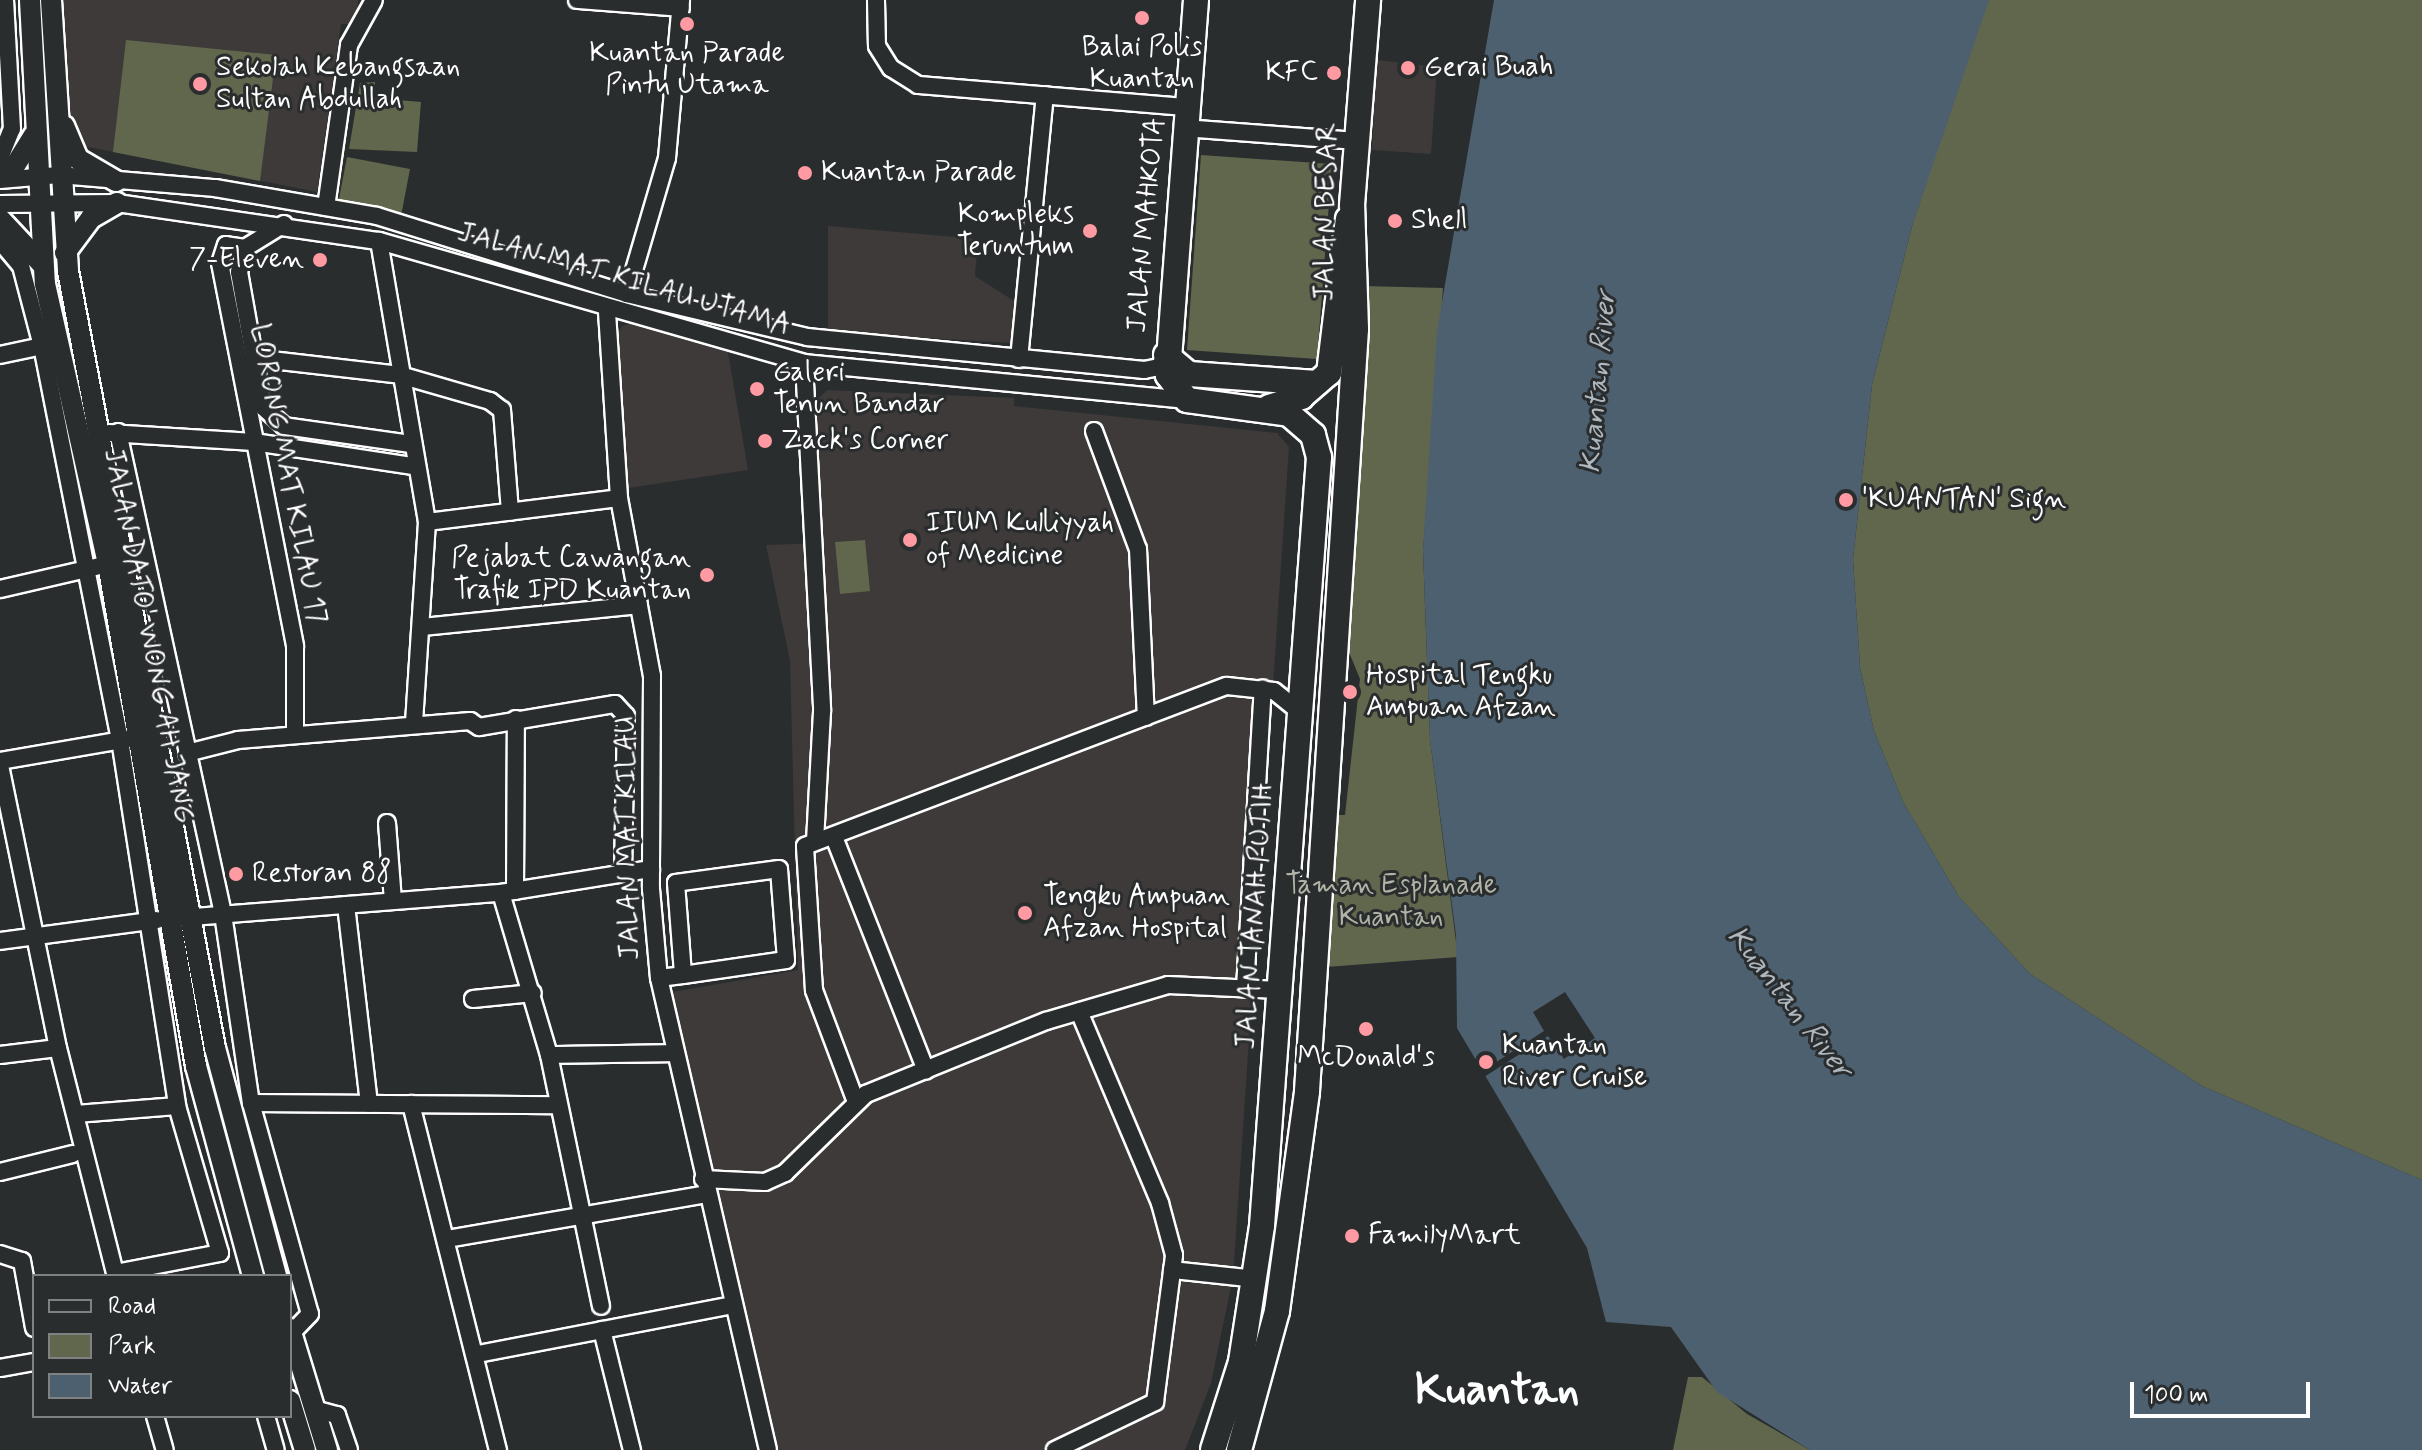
<!DOCTYPE html>
<style>
body{margin:0}
#map{position:relative;width:2422px;height:1450px;overflow:hidden;background:#2a2d2e;font-family:Mynerve,sans-serif}
div>[style]{position:absolute}
[style*='--x']{left:calc(var(--x)*1px);top:calc(var(--y)*1px);width:calc(var(--w)*1px);rotate:calc(var(--a)*1deg)}
.built>*{inset:0;background:#3e3a39}
.green>*{inset:0;background:#60674d}
.water>*{inset:0;background:#4d6070}
.pier>*{inset:0;background:#2a2d2e}
.roads{filter:drop-shadow(2px 0 #fff) drop-shadow(-2px 0 #fff) drop-shadow(0 2px #fff) drop-shadow(0 -2px #fff)}
.minor>*{height:16px;margin:-8px;padding:0 8px;transform-origin:8px;border-radius:8px;background:#2a2d2e}
.major>*{height:20px;margin:-10px;padding:0 10px;transform-origin:10px;border-radius:10px;background:#2a2d2e}
.highway>*{height:24px;margin:-12px;padding:0 12px;transform-origin:12px;border-radius:12px;background:#2a2d2e}
.dots>*{width:22px;height:22px;translate:-50% -50%;box-sizing:border-box;border:4px solid #2a2d2e;border-radius:50%}
span{translate:-50% -50%;white-space:nowrap;text-align:center;line-height:1.15;-webkit-text-stroke:6px #2a2d2e;paint-order:stroke}
.poi-label{font-size:28px;color:#fff}
.left{translate:0 -50%;text-align:left}
.right{translate:-100% -50%;text-align:right}
.street-label{font-size:28px;color:#fff}
.park-label{font-size:28px;color:#b0b3a6}
.water-label{font-size:30px;color:#afb7bf;font-style:italic}
.town-label{font-size:44px;color:#fff;font-weight:700}
.legend{position:absolute;left:32px;top:1274px;width:260px;height:144px;box-sizing:border-box;background:#2a2d2e;border:2px solid #7f8182;margin:0;padding:10px 14px;list-style:none;font-size:24px;color:#fff}
.legend li{display:flex;align-items:center;gap:16px;height:40px}
.legend b{width:40px;border:2px solid #7f8182}
.scale{position:absolute;left:2130px;top:1382px;width:180px;height:36px;box-sizing:border-box;border:4px solid #fff;border-top:0;padding-left:10px;font-size:24px;line-height:28px;white-space:nowrap;color:#fff;-webkit-text-stroke:6px #2a2d2e;paint-order:stroke}
</style>
<div id="map">
<div class="built">
<div style="clip-path:polygon(61px 0,358px 0,356px 24px,341px 24px,317px 192px,73px 144px)"></div>
<div style="clip-path:polygon(1377px 60px,1437px 67px,1431px 154px,1372px 150px)"></div>
<div style="clip-path:polygon(828px 226px,978px 239px,975px 276px,1014px 301px,1011px 343px,828px 332px)"></div>
<div style="clip-path:polygon(636px 322px,728px 352px,748px 470px,628px 488px,616px 338px,622px 326px)"></div>
<div style="clip-path:polygon(827px 390px,1014px 398px,1014px 406px,1277px 433px,1289px 447px,1233px 1277px,1211px 1383px,1185px 1450px,777px 1450px,672px 992px,798px 970px,790px 661px,766px 545px,823px 543px,814px 403px)"></div>
</div>
<div class="green">
<div style="clip-path:polygon(1986px 0,2422px 0,2422px 1180px,2202px 1086px,2030px 974px,1959px 897px,1903px 802px,1874px 731px,1860px 668px,1853px 559px,1872px 385px,1912px 226px)"></div>
<div style="clip-path:polygon(126px 40px,276px 55px,260px 181px,113px 152px)"></div>
<div style="clip-path:polygon(375px 82px,375px 98px,421px 102px,417px 152px,349px 149px,360px 83px)"></div>
<div style="clip-path:polygon(1201px 155px,1332px 164px,1317px 359px,1187px 350px)"></div>
<div style="clip-path:polygon(347px 157px,410px 169px,401px 216px,338px 204px)"></div>
<div style="clip-path:polygon(1363px 286px,1443px 288px,1423px 551px,1430px 740px,1458px 957px,1326px 967px,1336px 815px,1345px 815px,1360px 679px,1340px 630px)"></div>
<div style="clip-path:polygon(865px 540px,870px 591px,840px 594px,835px 542px)"></div>
<div style="clip-path:polygon(1688px 1377px,1702px 1377px,1747px 1414px,1810px 1450px,1673px 1450px)"></div>
</div>
<div class="water">
<div style="clip-path:polygon(1494px 0,1989px 0,1912px 226px,1872px 385px,1853px 559px,1860px 668px,1874px 731px,1903px 802px,1959px 897px,2030px 974px,2202px 1086px,2422px 1180px,2422px 1450px,1810px 1450px,1717px 1392px,1671px 1327px,1606px 1322px,1587px 1248px,1457px 1028px,1456px 935px,1430px 740px,1423px 550px,1437px 331px)"></div>
</div>
<div class="pier">
<div style="clip-path:polygon(1565px 992px,1595px 1038px,1564px 1059px,1548px 1036px,1481px 1079px,1478px 1074px,1544px 1031px,1533px 1012px)"></div>
</div>
<div class="roads">
<div class="minor">
<div style="--x:577;--y:0;--w:104;--a:4.4"></div>
<div style="--x:876;--y:0;--w:46;--a:88.8"></div>
<div style="--x:877;--y:46;--w:26;--a:58"></div>
<div style="--x:891;--y:68;--w:32;--a:32"></div>
<div style="--x:918;--y:85;--w:269;--a:4.7"></div>
<div style="--x:1185;--y:128;--w:171;--a:4.3"></div>
<div style="--x:0;--y:158;--w:31;--a:-68"></div>
<div style="--x:12;--y:129;--w:129;--a:-93.1"></div>
<div style="--x:0;--y:180;--w:59;--a:-4.8"></div>
<div style="--x:59;--y:175;--w:157;--a:4.8"></div>
<div style="--x:215;--y:188;--w:164;--a:9.8"></div>
<div style="--x:377;--y:216;--w:262;--a:17.3"></div>
<div style="--x:627;--y:294;--w:185;--a:13.4"></div>
<div style="--x:807;--y:337;--w:339;--a:5.6"></div>
<div style="--x:1144;--y:370;--w:15;--a:-11"></div>
<div style="--x:1159;--y:367;--w:14;--a:-60"></div>
<div style="--x:0;--y:204;--w:117;--a:-0.5"></div>
<div style="--x:117;--y:203;--w:265;--a:8.3"></div>
<div style="--x:379;--y:241;--w:442;--a:16"></div>
<div style="--x:804;--y:363;--w:385;--a:5.5"></div>
<div style="--x:326;--y:207;--w:164;--a:-81.9"></div>
<div style="--x:349;--y:45;--w:51;--a:-60.9"></div>
<div style="--x:284;--y:224;--w:46;--a:148.4"></div>
<div style="--x:245;--y:248;--w:25;--a:104"></div>
<div style="--x:239;--y:272;--w:137;--a:79.9"></div>
<div style="--x:263;--y:407;--w:28;--a:42"></div>
<div style="--x:284;--y:426;--w:127;--a:8.1"></div>
<div style="--x:0;--y:241;--w:33;--a:50"></div>
<div style="--x:21;--y:266;--w:83;--a:75.3"></div>
<div style="--x:42;--y:346;--w:402;--a:78.8"></div>
<div style="--x:120;--y:740;--w:370;--a:81.1"></div>
<div style="--x:177;--y:1106;--w:153;--a:73.7"></div>
<div style="--x:220;--y:1253;--w:107;--a:169.2"></div>
<div style="--x:115;--y:1273;--w:232;--a:-104.2"></div>
<div style="--x:58;--y:1048;--w:288;--a:-101.6"></div>
<div style="--x:379;--y:241;--w:285;--a:80.3"></div>
<div style="--x:427;--y:522;--w:203;--a:93.7"></div>
<div style="--x:245;--y:248;--w:19;--a:-171"></div>
<div style="--x:226;--y:245;--w:19;--a:108"></div>
<div style="--x:220;--y:263;--w:391;--a:78.9"></div>
<div style="--x:295;--y:647;--w:88;--a:90"></div>
<div style="--x:627;--y:294;--w:142;--a:-73.6"></div>
<div style="--x:667;--y:158;--w:159;--a:-84.9"></div>
<div style="--x:607;--y:312;--w:186;--a:86.3"></div>
<div style="--x:619;--y:498;--w:181;--a:79.5"></div>
<div style="--x:652;--y:676;--w:213;--a:90.3"></div>
<div style="--x:651;--y:889;--w:89;--a:84.9"></div>
<div style="--x:659;--y:978;--w:484;--a:77"></div>
<div style="--x:0;--y:355;--w:43;--a:-12.1"></div>
<div style="--x:254;--y:358;--w:147;--a:6.6"></div>
<div style="--x:400;--y:375;--w:94;--a:16.1"></div>
<div style="--x:490;--y:401;--w:15;--a:37"></div>
<div style="--x:502;--y:410;--w:102;--a:85.5"></div>
<div style="--x:1019;--y:359;--w:265;--a:-84.4"></div>
<div style="--x:804;--y:363;--w:349;--a:87"></div>
<div style="--x:822;--y:712;--w:130;--a:93.1"></div>
<div style="--x:1094;--y:431;--w:126;--a:69.6"></div>
<div style="--x:1138;--y:549;--w:168;--a:87.3"></div>
<div style="--x:118;--y:432;--w:493;--a:77.7"></div>
<div style="--x:223;--y:914;--w:191;--a:81.6"></div>
<div style="--x:251;--y:1103;--w:219;--a:74.4"></div>
<div style="--x:310;--y:1314;--w:28;--a:134"></div>
<div style="--x:109;--y:433;--w:145;--a:3.6"></div>
<div style="--x:254;--y:442;--w:161;--a:8.6"></div>
<div style="--x:427;--y:522;--w:193;--a:-7.1"></div>
<div style="--x:0;--y:589;--w:111;--a:-13"></div>
<div style="--x:423;--y:627;--w:217;--a:-5.8"></div>
<div style="--x:187;--y:753;--w:53;--a:-14.3"></div>
<div style="--x:238;--y:740;--w:233;--a:-4.7"></div>
<div style="--x:470;--y:721;--w:11;--a:34"></div>
<div style="--x:479;--y:727;--w:138;--a:-9.6"></div>
<div style="--x:615;--y:704;--w:16;--a:47"></div>
<div style="--x:626;--y:716;--w:158;--a:91.1"></div>
<div style="--x:0;--y:761;--w:130;--a:-9.8"></div>
<div style="--x:387;--y:823;--w:78;--a:85.6"></div>
<div style="--x:834;--y:837;--w:251;--a:68.5"></div>
<div style="--x:515;--y:891;--w:172;--a:-89.7"></div>
<div style="--x:501;--y:893;--w:169;--a:73.5"></div>
<div style="--x:549;--y:1055;--w:256;--a:78.3"></div>
<div style="--x:346;--y:905;--w:200;--a:83.4"></div>
<div style="--x:180;--y:918;--w:322;--a:-4.5"></div>
<div style="--x:501;--y:893;--w:152;--a:-9.1"></div>
<div style="--x:0;--y:941;--w:158;--a:-7.6"></div>
<div style="--x:659;--y:978;--w:24;--a:-7"></div>
<div style="--x:683;--y:975;--w:104;--a:-8.3"></div>
<div style="--x:786;--y:960;--w:91;--a:-94.4"></div>
<div style="--x:779;--y:869;--w:104;--a:172.3"></div>
<div style="--x:676;--y:883;--w:92;--a:85.6"></div>
<div style="--x:1245;--y:988;--w:300;--a:-86.6"></div>
<div style="--x:473;--y:999;--w:60;--a:-5.7"></div>
<div style="--x:0;--y:1055;--w:58;--a:-6.9"></div>
<div style="--x:549;--y:1055;--w:124;--a:-0.9"></div>
<div style="--x:856;--y:1102;--w:120;--a:-110.6"></div>
<div style="--x:814;--y:990;--w:144;--a:-93.6"></div>
<div style="--x:805;--y:846;--w:451;--a:-20.8"></div>
<div style="--x:1227;--y:686;--w:47;--a:6.1"></div>
<div style="--x:1274;--y:691;--w:35;--a:39"></div>
<div style="--x:251;--y:1103;--w:307;--a:0.4"></div>
<div style="--x:411;--y:1104;--w:357;--a:75.9"></div>
<div style="--x:76;--y:1114;--w:101;--a:-4.5"></div>
<div style="--x:0;--y:1172;--w:75;--a:-13.9"></div>
<div style="--x:703;--y:1179;--w:62;--a:2.8"></div>
<div style="--x:765;--y:1182;--w:22;--a:-24"></div>
<div style="--x:785;--y:1173;--w:113;--a:-44.3"></div>
<div style="--x:866;--y:1094;--w:194;--a:-22.1"></div>
<div style="--x:1046;--y:1021;--w:127;--a:-16.4"></div>
<div style="--x:1168;--y:985;--w:112;--a:2.6"></div>
<div style="--x:447;--y:1239;--w:264;--a:-9.8"></div>
<div style="--x:0;--y:1254;--w:23;--a:18"></div>
<div style="--x:22;--y:1261;--w:68;--a:79.8"></div>
<div style="--x:1172;--y:1270;--w:84;--a:6.1"></div>
<div style="--x:602;--y:1330;--w:124;--a:76"></div>
<div style="--x:478;--y:1354;--w:260;--a:-10.9"></div>
<div style="--x:0;--y:1368;--w:35;--a:-10"></div>
<div style="--x:314;--y:1409;--w:24;--a:15"></div>
<div style="--x:337;--y:1415;--w:37;--a:71"></div>
<div style="--x:155;--y:1416;--w:35;--a:74"></div>
<div style="--x:266;--y:1416;--w:35;--a:74"></div>
<div style="--x:1055;--y:1450;--w:111;--a:-25.6"></div>
<div style="--x:1155;--y:1402;--w:148;--a:-82.6"></div>
<div style="--x:1174;--y:1255;--w:54;--a:-105.1"></div>
<div style="--x:1160;--y:1203;--w:208;--a:-112.9"></div>
</div>
<div class="major">
<div style="--x:30;--y:0;--w:284;--a:87"></div>
<div style="--x:45;--y:284;--w:287;--a:77.3"></div>
<div style="--x:108;--y:564;--w:510;--a:80.06"></div>
<div style="--x:196;--y:1066;--w:218;--a:74.8"></div>
<div style="--x:51;--y:0;--w:272;--a:86.4"></div>
<div style="--x:68;--y:271;--w:791;--a:79.29"></div>
<div style="--x:215;--y:1048;--w:236;--a:75"></div>
<div style="--x:64;--y:126;--w:36;--a:67"></div>
<div style="--x:78;--y:159;--w:44;--a:30.1"></div>
<div style="--x:0;--y:171;--w:17;--a:-24"></div>
<div style="--x:16;--y:164;--w:34;--a:-58"></div>
<div style="--x:0;--y:219;--w:62;--a:47"></div>
<div style="--x:65;--y:253;--w:44;--a:-53.4"></div>
<div style="--x:91;--y:218;--w:30;--a:-30"></div>
<div style="--x:290;--y:1329;--w:127;--a:73"></div>
<div style="--x:290;--y:1401;--w:51;--a:73"></div>
</div>
<div class="highway">
<div style="--x:1196;--y:0;--w:376;--a:94.3"></div>
<div style="--x:1168;--y:375;--w:31;--a:53"></div>
<div style="--x:1187;--y:400;--w:103;--a:7.8"></div>
<div style="--x:1289;--y:414;--w:32;--a:41"></div>
<div style="--x:1313;--y:435;--w:23;--a:75"></div>
<div style="--x:1319;--y:457;--w:771;--a:94.24"></div>
<div style="--x:1262;--y:1226;--w:138;--a:98.8"></div>
<div style="--x:1241;--y:1362;--w:92;--a:107.7"></div>
<div style="--x:1166;--y:355;--w:30;--a:40"></div>
<div style="--x:1189;--y:374;--w:128;--a:4"></div>
<div style="--x:1269;--y:407;--w:34;--a:-17"></div>
<div style="--x:1301;--y:397;--w:37;--a:-41"></div>
<div style="--x:1329;--y:373;--w:155;--a:-83"></div>
<div style="--x:1239;--y:1450;--w:144;--a:-74.7"></div>
<div style="--x:1277;--y:1311;--w:222;--a:-82.2"></div>
<div style="--x:1307;--y:1091;--w:764;--a:-86.32"></div>
<div style="--x:1356;--y:329;--w:124;--a:-91.8"></div>
<div style="--x:1352;--y:205;--w:206;--a:-85.5"></div>
</div>
</div>
<div class="dots">
<div style="left:1142px;top:18px;background:#ff9aa2"></div>
<div style="left:687px;top:24px;background:#ff9aa2"></div>
<div style="left:1408px;top:68px;background:#ff9aa2"></div>
<div style="left:1334px;top:73px;background:#ff9aa2"></div>
<div style="left:200px;top:84px;background:#ff9aa2"></div>
<div style="left:805px;top:173px;background:#ff9aa2"></div>
<div style="left:1395px;top:221px;background:#ff9aa2"></div>
<div style="left:1090px;top:231px;background:#ff9aa2"></div>
<div style="left:320px;top:260px;background:#ff9aa2"></div>
<div style="left:757px;top:389px;background:#ff9aa2"></div>
<div style="left:765px;top:441px;background:#ff9aa2"></div>
<div style="left:1846px;top:500px;background:#ff9aa2"></div>
<div style="left:910px;top:540px;background:#ff9aa2"></div>
<div style="left:707px;top:575px;background:#ff9aa2"></div>
<div style="left:1350px;top:692px;background:#ff9aa2"></div>
<div style="left:236px;top:874px;background:#ff9aa2"></div>
<div style="left:1025px;top:913px;background:#ff9aa2"></div>
<div style="left:1366px;top:1029px;background:#ff9aa2"></div>
<div style="left:1486px;top:1062px;background:#ff9aa2"></div>
<div style="left:1352px;top:1236px;background:#ff9aa2"></div>
</div>
<div class="poi-label">
<span style="left:1142px;top:64px">Balai Polis<br>Kuantan</span>
<span style="left:687px;top:70px">Kuantan Parade<br>Pintu Utama</span>
<span class="left" style="left:216px;top:84px">Sekolah Kebangsaan<br>Sultan Abdullah</span>
<span class="left" style="left:1424px;top:68px">Gerai Buah</span>
<span class="right" style="left:1318px;top:73px">KFC</span>
<span class="left" style="left:821px;top:173px">Kuantan Parade</span>
<span class="right" style="left:1074px;top:231px">Kompleks<br>Teruntum</span>
<span class="left" style="left:1411px;top:221px">Shell</span>
<span class="right" style="left:304px;top:260px">7-Eleven</span>
<span class="left" style="left:773px;top:389px">Galeri<br>Tenun Bandar</span>
<span class="left" style="left:781px;top:441px">Zack's Corner</span>
<span class="left" style="left:1862px;top:500px">'KUANTAN' Sign</span>
<span class="left" style="left:926px;top:540px">IIUM Kulliyyah<br>of Medicine</span>
<span class="right" style="left:691px;top:575px">Pejabat Cawangan<br>Trafik IPD Kuantan</span>
<span class="left" style="left:1366px;top:692px">Hospital Tengku<br>Ampuan Afzan</span>
<span class="left" style="left:252px;top:874px">Restoran 88</span>
<span class="left" style="left:1043px;top:913px">Tengku Ampuan<br>Afzan Hospital</span>
<span class="left" style="left:1502px;top:1062px">Kuantan<br>River Cruise</span>
<span style="left:1366px;top:1058px">McDonald's</span>
<span class="left" style="left:1368px;top:1236px">FamilyMart</span>
</div>
<div class="street-label">
<span style="left:1327px;top:212px;rotate:-89deg">JALAN BESAR</span>
<span style="left:1147px;top:225px;rotate:-85deg">JALAN MAHKOTA</span>
<span style="left:624px;top:280px;rotate:16deg">JALAN MAT KILAU UTAMA</span>
<span style="left:287px;top:474px;rotate:79deg">LORONG MAT KILAU 17</span>
<span style="left:148px;top:636px;rotate:79deg">JALAN DATO' WONG AH JANG</span>
<span style="left:629px;top:838px;rotate:-91deg">JALAN MAT KILAU</span>
<span style="left:1256px;top:916px;rotate:-86deg">JALAN TANAH PUTIH</span>
</div>
<div class="park-label">
<span style="left:1391px;top:902px">Taman Esplanade<br>Kuantan</span>
</div>
<div class="water-label">
<span style="left:1599px;top:382px;rotate:-85deg">Kuantan River</span>
<span style="left:1789px;top:1003px;rotate:52deg">Kuantan River</span>
</div>
<div class="town-label">
<span style="left:1497px;top:1391px">Kuantan</span>
</div>
<ul class="legend">
<li><b style="height:10px;background:#2a2d2e"></b>Road</li>
<li><b style="height:22px;background:#60674d"></b>Park</li>
<li><b style="height:22px;background:#4d6070"></b>Water</li>
</ul>
<div class="scale">100 m</div>
</div>
